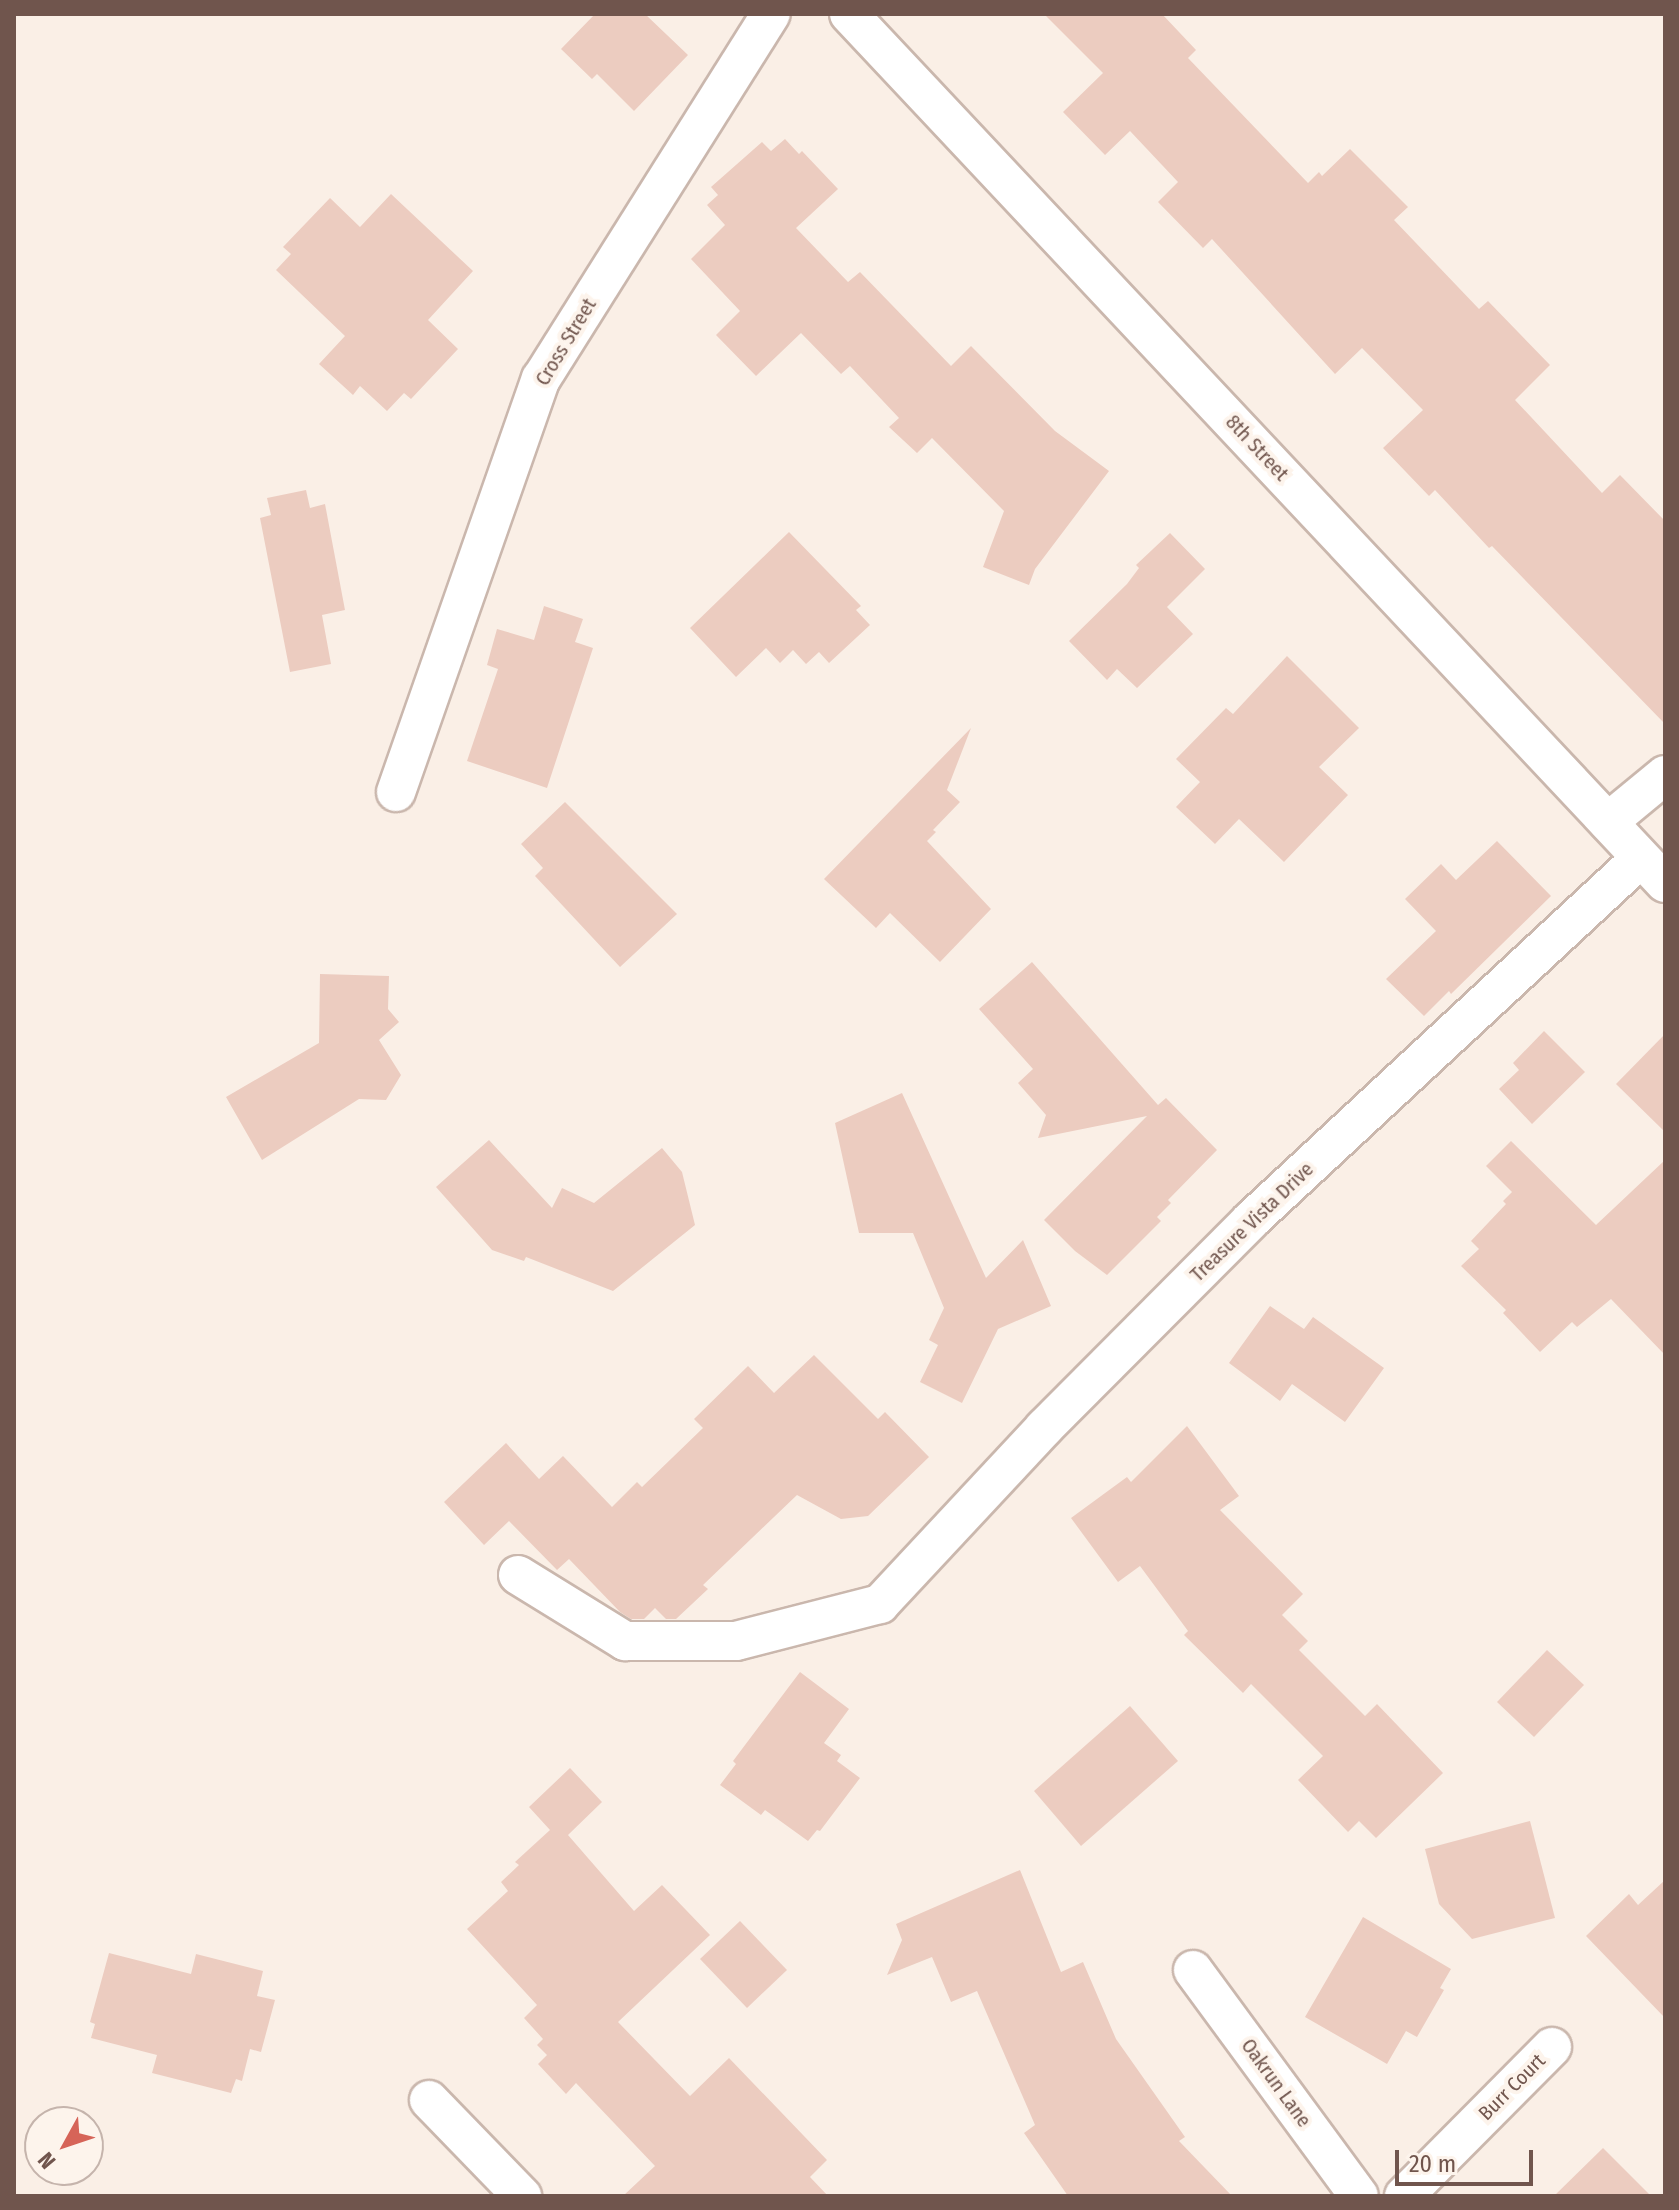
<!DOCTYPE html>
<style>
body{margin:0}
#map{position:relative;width:1679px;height:2210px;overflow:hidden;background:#faefe6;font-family:"Fira Sans Condensed",sans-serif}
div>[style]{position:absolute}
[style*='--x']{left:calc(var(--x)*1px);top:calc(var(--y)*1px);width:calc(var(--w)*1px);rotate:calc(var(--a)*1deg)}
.building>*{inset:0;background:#ecccc0}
.roads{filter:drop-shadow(2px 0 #cab7ad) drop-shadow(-2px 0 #cab7ad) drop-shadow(0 2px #cab7ad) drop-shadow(0 -2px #cab7ad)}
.minor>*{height:38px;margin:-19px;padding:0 19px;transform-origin:19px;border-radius:19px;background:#fff}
span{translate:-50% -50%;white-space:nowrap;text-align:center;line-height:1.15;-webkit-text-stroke:8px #fdf4ec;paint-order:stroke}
.street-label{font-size:20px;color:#70554d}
.frame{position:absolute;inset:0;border:16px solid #70554d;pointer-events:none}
.north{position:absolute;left:24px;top:2106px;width:80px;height:80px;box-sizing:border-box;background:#fdf4ec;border:2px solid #c5b4ac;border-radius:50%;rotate:230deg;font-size:22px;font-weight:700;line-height:32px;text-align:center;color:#70554d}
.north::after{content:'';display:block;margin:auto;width:28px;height:36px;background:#d66458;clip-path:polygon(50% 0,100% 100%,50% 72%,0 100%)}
.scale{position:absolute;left:1395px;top:2150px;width:138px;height:36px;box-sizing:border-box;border:4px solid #70554d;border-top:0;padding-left:10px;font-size:24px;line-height:28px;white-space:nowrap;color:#70554d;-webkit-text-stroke:6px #fdf4ec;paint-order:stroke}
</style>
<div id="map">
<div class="building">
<div style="clip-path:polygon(595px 14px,645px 14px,688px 55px,634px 111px,597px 74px,592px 79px,561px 49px)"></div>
<div style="clip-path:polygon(1044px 14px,1162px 14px,1196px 50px,1188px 58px,1308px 183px,1319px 172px,1322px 176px,1350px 149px,1408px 207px,1394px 220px,1479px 309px,1488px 301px,1550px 365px,1515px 400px,1602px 493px,1620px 475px,1665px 521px,1665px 724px,1492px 546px,1489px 548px,1435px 490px,1429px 496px,1383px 448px,1423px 410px,1362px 348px,1335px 374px,1212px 239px,1203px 248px,1158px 202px,1178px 182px,1130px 131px,1105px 155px,1063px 112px,1103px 73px)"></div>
<div style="clip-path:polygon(785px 139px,799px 154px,802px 151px,838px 189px,796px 228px,848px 282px,860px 272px,951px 366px,971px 346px,1055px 431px,1109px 471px,1035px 569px,1029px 585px,983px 567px,1004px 511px,932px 438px,917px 453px,889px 427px,899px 418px,850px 366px,841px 374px,801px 333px,756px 376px,716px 335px,740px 311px,691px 259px,725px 225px,707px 205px,718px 195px,711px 187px,762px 142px,771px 151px)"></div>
<div style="clip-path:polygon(391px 194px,473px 271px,428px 320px,458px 349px,411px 399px,404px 393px,387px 411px,360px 386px,353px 395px,319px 364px,345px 336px,276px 270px,291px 254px,283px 247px,330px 198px,360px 227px)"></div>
<div style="clip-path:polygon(306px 490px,310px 508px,325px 504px,345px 610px,322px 615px,331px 664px,290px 672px,260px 518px,271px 515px,267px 498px)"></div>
<div style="clip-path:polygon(789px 532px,861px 606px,856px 610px,870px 625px,829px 663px,819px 652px,806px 664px,793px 650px,780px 663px,766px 648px,736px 677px,690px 628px)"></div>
<div style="clip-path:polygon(1170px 533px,1205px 569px,1167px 607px,1193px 634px,1137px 688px,1117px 669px,1107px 680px,1069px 641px,1127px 584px,1139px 568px,1136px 565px)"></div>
<div style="clip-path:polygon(544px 606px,583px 619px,575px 642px,593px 648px,547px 788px,467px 761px,498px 669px,487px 665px,497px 629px,534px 640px)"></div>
<div style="clip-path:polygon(1287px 656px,1359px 728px,1319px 767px,1348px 795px,1284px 862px,1239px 819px,1215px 844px,1176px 807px,1200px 782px,1176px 759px,1226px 708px,1233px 714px)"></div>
<div style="clip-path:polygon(971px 728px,947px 790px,960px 802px,933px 830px,936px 832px,927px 841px,991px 909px,940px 962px,890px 913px,876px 928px,824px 879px)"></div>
<div style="clip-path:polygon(565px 802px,677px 914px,620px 967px,535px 876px,543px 868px,521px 844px)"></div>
<div style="clip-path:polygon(1497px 841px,1551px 896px,1451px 994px,1449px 991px,1424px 1016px,1386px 979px,1436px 931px,1405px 899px,1441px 864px,1456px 880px)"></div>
<div style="clip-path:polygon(1032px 962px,1158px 1105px,1166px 1098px,1217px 1150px,1168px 1200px,1171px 1203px,1157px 1217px,1161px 1221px,1107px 1275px,1075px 1251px,1044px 1220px,1147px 1116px,1038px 1138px,1046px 1115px,1018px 1083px,1033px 1069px,979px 1009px)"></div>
<div style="clip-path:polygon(320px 974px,389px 976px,388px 1009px,399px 1022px,379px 1040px,401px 1075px,386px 1100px,359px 1099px,262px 1160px,226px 1097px,319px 1043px)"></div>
<div style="clip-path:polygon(1544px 1031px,1585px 1072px,1532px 1124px,1499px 1089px,1519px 1070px,1513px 1063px)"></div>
<div style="clip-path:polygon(1665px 1034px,1665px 1132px,1616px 1084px)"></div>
<div style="clip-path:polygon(902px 1093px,986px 1278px,1023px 1240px,1051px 1306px,998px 1329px,962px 1403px,920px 1382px,938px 1345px,929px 1340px,944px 1308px,913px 1233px,859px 1233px,835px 1123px)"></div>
<div style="clip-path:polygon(489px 1140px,552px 1208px,562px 1188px,594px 1203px,662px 1148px,682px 1172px,695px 1225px,613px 1291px,526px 1257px,524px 1261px,492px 1250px,436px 1187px)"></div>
<div style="clip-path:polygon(1511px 1141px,1596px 1225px,1665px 1160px,1665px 1355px,1611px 1299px,1577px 1327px,1572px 1322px,1540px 1352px,1503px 1313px,1506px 1310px,1461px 1266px,1479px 1249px,1471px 1241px,1506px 1204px,1503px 1201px,1512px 1192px,1486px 1166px)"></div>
<div style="clip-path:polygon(1270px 1306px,1304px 1329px,1313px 1317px,1384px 1368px,1345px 1422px,1292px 1384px,1280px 1401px,1229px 1363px)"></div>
<div style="clip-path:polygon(814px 1355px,878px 1419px,885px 1412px,929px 1457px,868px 1516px,841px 1519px,797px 1495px,703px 1585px,708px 1589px,676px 1619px,666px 1619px,655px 1608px,644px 1619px,631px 1619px,620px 1612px,569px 1559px,557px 1570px,509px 1521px,484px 1545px,444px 1502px,506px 1443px,539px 1479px,563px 1456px,612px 1507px,637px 1482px,642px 1487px,703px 1428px,694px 1419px,748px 1366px,774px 1393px)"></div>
<div style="clip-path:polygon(1187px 1426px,1239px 1496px,1220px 1510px,1303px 1594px,1282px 1615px,1308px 1641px,1299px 1650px,1365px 1716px,1377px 1704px,1443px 1773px,1376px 1838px,1359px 1821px,1348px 1832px,1298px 1780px,1323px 1756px,1251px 1684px,1243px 1693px,1184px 1635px,1188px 1631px,1140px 1566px,1118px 1582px,1071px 1518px,1127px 1477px,1131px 1482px)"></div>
<div style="clip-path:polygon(1547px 1650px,1584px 1685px,1534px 1737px,1497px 1702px)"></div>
<div style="clip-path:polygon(800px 1672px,849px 1709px,824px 1743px,841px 1755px,837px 1761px,860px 1778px,820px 1831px,817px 1830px,808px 1841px,765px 1810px,761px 1815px,720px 1785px,736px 1764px,733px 1761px)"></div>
<div style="clip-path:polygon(1130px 1706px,1178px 1761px,1081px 1846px,1034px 1791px)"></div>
<div style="clip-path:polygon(570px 1768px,602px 1802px,568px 1835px,634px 1911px,662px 1885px,710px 1935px,618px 2022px,690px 2096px,729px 2058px,827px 2160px,810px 2177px,828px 2196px,623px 2196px,655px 2166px,576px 2083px,566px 2094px,538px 2064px,547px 2055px,537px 2045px,543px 2039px,524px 2018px,537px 2005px,467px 1929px,508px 1891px,501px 1882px,519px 1865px,515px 1862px,550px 1830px,529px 1807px)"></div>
<div style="clip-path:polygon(1530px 1821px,1555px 1918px,1472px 1939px,1439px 1904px,1425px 1849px)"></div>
<div style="clip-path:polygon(1020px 1870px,1061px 1972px,1083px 1962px,1116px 2039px,1185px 2137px,1179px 2141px,1232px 2196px,1068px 2196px,1024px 2133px,1035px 2125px,977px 1991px,951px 2002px,932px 1957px,887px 1975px,902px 1940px,896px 1924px)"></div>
<div style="clip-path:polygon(1665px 1880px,1665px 2018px,1586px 1936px,1629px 1894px,1638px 1905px)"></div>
<div style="clip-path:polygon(1363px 1917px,1451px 1969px,1440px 1988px,1444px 1990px,1417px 2037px,1406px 2031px,1387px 2064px,1305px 2017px)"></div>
<div style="clip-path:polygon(740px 1921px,787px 1970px,747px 2008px,700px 1959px)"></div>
<div style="clip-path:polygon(109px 1953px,191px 1974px,196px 1954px,263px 1971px,257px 1996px,275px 2000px,261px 2052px,250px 2049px,242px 2081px,236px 2079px,231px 2093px,152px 2073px,157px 2055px,91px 2038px,95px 2024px,90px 2022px)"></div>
<div style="clip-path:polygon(1603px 2148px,1651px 2196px,1554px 2196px)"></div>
</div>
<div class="roads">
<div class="minor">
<div style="--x:849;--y:14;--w:1192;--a:46.8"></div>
<div style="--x:396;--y:792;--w:438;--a:-70.7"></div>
<div style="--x:541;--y:379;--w:431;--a:-57.8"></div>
<div style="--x:1608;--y:822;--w:74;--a:-39.5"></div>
<div style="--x:518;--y:1575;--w:126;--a:31.7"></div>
<div style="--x:625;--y:1641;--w:111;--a:0"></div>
<div style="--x:736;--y:1641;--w:149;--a:-14.4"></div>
<div style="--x:880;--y:1604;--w:241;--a:-47"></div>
<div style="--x:1044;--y:1428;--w:293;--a:-45.1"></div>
<div style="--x:1251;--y:1220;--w:532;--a:-42.87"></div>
<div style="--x:1193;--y:1970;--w:280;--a:53.7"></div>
<div style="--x:429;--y:2100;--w:134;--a:45.9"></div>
<div style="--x:1404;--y:2196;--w:210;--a:-45.2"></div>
</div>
</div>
<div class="street-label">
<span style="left:566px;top:342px;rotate:-59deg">Cross Street</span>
<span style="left:1257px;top:448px;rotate:47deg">8th Street</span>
<span style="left:1252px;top:1222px;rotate:-44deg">Treasure Vista Drive</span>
<span style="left:1276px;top:2083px;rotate:54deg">Oakrun Lane</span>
<span style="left:1512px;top:2087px;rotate:-45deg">Burr Court</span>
</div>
<div class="frame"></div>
<div class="north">N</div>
<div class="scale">20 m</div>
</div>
